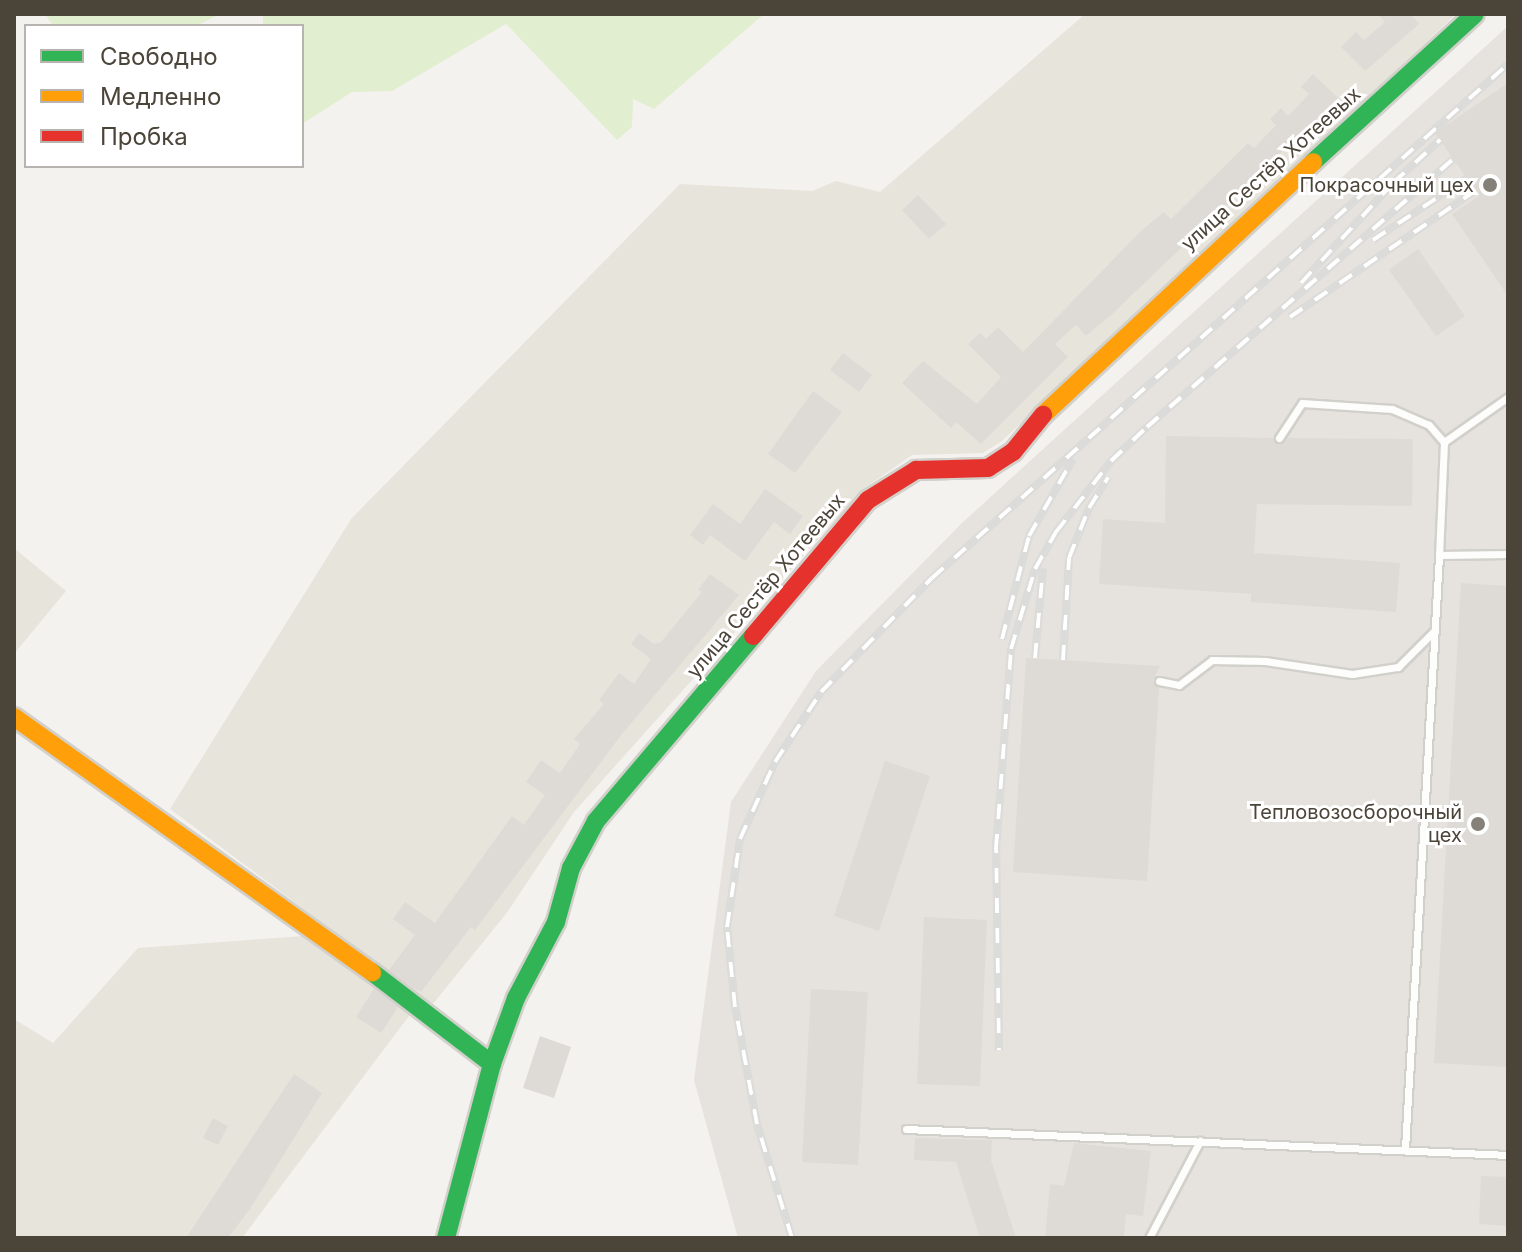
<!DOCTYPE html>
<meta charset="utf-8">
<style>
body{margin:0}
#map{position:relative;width:1522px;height:1252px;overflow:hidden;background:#f4f2ee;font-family:Inter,sans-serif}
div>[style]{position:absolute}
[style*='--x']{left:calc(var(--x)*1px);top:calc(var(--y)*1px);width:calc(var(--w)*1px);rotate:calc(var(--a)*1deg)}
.residential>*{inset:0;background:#e7e4dc}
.industrial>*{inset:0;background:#e6e2de}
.green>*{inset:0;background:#e1eecf}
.building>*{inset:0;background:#dedbd6}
.roads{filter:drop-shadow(2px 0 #d2d0cb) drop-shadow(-2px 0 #d2d0cb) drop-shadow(0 2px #d2d0cb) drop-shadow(0 -2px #d2d0cb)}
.lane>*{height:7px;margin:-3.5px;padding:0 3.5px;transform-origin:3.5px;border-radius:3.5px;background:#fdfdfc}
.fast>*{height:18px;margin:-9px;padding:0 9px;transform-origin:9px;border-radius:9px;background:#30b455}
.slow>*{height:18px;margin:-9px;padding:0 9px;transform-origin:9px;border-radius:9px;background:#ff9f0a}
.jam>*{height:18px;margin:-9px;padding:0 9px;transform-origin:9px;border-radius:9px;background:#e5322d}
.rail>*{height:8px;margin-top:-4px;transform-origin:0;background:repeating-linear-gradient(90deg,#fff 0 15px,#dbdbda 0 30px);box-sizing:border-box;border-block:2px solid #dbdbda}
.dots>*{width:22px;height:22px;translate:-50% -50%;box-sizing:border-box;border:4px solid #fff;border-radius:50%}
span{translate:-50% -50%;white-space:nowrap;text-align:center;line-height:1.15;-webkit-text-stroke:6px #fff;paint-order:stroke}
.street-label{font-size:20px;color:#4b4439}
.poi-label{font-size:20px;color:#4b4439}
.right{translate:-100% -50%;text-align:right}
.frame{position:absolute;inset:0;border:16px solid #4b4439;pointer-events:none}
.legend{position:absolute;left:24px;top:24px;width:280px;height:144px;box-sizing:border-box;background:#fff;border:2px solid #b7b4b0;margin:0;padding:10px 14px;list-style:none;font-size:24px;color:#4b4439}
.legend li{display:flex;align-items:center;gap:16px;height:40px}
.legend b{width:40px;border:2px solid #b7b4b0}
</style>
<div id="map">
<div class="residential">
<div style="clip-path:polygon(1085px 14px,1456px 14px,1002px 441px,983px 453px,912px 455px,862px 490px,574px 812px,506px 914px,432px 1005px,170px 809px,351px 519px,680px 184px,812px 191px,836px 181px,880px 192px)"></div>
<div style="clip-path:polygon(14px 548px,66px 591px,14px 654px)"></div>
<div style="clip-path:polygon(303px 936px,412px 1012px,242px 1238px,14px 1238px,14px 1019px,53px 1043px,138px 948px)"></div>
</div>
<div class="industrial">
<div style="clip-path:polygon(1508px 26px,1508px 1238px,738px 1238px,694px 1080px,731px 802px,816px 671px,962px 523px)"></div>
</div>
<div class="green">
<div style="clip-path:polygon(45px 14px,220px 14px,196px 26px,53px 26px)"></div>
<div style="clip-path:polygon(263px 14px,764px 14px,654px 109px,633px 99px,632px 127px,617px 140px,506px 24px,392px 91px,352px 92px,302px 124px,302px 26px,263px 26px)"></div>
</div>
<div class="building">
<div style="clip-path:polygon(1378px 14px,1410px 14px,1419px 24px,1365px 71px,1341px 47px,1356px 32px,1364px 40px,1385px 22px)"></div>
<div style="clip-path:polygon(1313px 74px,1338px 98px,1111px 315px,1086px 336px,1076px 325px,1055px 344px,1068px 357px,981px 444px,956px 422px,951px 428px,902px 383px,923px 361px,977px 404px,1001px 377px,968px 344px,980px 333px,986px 339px,998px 327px,1023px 352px,1142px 230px,1164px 212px,1171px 219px,1248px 143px,1254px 148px,1276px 125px,1270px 119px,1281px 108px,1288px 116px,1309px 94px,1301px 87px)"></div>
<div style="clip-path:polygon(1508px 83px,1508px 296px,1452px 214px,1479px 196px,1435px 133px)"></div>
<div style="clip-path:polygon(918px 195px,946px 224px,929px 239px,902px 210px)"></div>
<div style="clip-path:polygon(1418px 249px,1465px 316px,1436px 336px,1389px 270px)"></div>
<div style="clip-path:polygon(843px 353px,872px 375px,859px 392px,830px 370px)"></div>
<div style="clip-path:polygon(813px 391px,842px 412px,795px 473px,768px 454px)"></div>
<div style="clip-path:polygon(1166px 436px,1273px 438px,1279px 444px,1287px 438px,1413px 439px,1412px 506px,1257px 504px,1254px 553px,1400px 563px,1396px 612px,1251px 602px,1251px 594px,1099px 584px,1103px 519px,1165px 523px)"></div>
<div style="clip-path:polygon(765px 489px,803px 516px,790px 534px,774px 522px,745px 561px,710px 535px,703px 545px,690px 535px,713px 504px,740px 524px)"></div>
<div style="clip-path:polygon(710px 574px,739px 595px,622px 734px,475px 930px,471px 927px,421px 992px,411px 987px,389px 970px,415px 935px,393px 919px,405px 902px,435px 923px,512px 816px,524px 825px,545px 795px,526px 782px,541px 760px,560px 773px,580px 744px,574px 739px,604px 704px,599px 700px,619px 673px,634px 684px,651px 659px,631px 644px,639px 633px,654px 644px,661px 642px,702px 592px,698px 590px)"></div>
<div style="clip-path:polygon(1461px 583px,1508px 586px,1508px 1067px,1434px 1063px)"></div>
<div style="clip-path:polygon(1026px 658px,1160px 666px,1153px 680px,1159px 688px,1147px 881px,1013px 872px)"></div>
<div style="clip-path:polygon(885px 761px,930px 776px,879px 931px,834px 916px)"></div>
<div style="clip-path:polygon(924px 917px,987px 920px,980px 1086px,917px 1084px)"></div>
<div style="clip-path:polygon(374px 989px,398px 1007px,381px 1033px,356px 1017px)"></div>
<div style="clip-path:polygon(811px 989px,868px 992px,858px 1165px,802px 1162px)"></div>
<div style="clip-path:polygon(540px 1036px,571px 1047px,554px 1098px,523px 1088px)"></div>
<div style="clip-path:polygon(294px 1074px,322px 1093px,250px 1209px,228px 1238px,186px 1238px)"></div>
<div style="clip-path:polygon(213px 1118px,228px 1126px,218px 1145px,203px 1138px)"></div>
<div style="clip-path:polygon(915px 1138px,992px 1140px,991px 1160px,1016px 1238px,980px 1238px,956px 1162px,914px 1160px)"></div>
<div style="clip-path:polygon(1074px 1143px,1151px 1151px,1143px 1216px,1126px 1214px,1124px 1238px,1045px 1238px,1050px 1184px,1064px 1186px)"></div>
<div style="clip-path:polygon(1481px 1176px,1508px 1177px,1508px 1226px,1479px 1224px)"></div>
</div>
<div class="roads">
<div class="lane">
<div style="--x:1508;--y:397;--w:78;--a:144.9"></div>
<div style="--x:1444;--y:442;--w:113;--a:92.5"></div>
<div style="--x:1439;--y:555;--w:69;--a:-0.8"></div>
<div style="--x:1279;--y:438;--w:42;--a:-56.7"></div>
<div style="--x:1302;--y:403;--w:90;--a:3.8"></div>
<div style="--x:1392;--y:409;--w:40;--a:23.4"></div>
<div style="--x:1429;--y:425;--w:23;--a:49"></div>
<div style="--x:1159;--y:681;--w:20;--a:11"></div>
<div style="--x:1179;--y:685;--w:41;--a:-37.1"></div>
<div style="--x:1212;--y:660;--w:53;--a:1.1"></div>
<div style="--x:1265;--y:661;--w:88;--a:8.5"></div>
<div style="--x:1352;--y:674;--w:47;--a:-8.7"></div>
<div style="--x:1398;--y:667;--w:52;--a:-45"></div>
<div style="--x:906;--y:1129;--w:603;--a:2.47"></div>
<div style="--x:1405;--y:1149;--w:595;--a:-86.72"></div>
<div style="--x:1149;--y:1238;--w:110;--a:-62.3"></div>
</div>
<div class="fast">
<div style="--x:1313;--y:162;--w:219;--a:-42.4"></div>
<div style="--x:372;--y:972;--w:151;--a:37.5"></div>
<div style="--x:446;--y:1238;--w:180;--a:-75.2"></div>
<div style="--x:492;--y:1064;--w:70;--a:-70"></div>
<div style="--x:516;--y:998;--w:86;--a:-62.2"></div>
<div style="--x:556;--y:922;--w:56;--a:-74.5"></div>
<div style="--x:571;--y:868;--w:53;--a:-62"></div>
<div style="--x:596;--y:821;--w:243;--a:-49.7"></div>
</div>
<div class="slow">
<div style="--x:1043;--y:415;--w:370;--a:-43.1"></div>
<div style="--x:14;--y:717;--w:440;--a:35.5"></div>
</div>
<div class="jam">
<div style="--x:753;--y:636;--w:178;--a:-49.8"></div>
<div style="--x:868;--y:500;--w:57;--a:-32"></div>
<div style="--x:916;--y:470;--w:72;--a:-1.6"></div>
<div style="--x:988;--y:468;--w:30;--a:-33"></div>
<div style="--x:1013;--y:452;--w:48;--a:-51"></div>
</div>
</div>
<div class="rail">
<div style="--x:1373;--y:240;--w:113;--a:-33.4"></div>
<div style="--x:1301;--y:283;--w:136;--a:-47.4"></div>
<div style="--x:1393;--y:183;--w:64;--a:-42.5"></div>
<div style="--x:1290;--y:317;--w:224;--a:-34.3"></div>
<div style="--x:1002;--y:639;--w:106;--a:-75.3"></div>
<div style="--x:1029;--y:536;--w:89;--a:-60.3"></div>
<div style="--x:1035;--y:658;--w:90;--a:-84.9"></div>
<div style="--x:1063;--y:660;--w:102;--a:-86.6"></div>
<div style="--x:1069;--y:558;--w:54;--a:-68.2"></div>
<div style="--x:1089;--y:508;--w:36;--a:-58"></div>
<div style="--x:996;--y:838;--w:212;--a:89.2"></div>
<div style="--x:996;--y:849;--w:201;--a:-85.7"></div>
<div style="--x:1011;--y:649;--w:84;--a:-73.3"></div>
<div style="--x:1035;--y:569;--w:43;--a:-60.4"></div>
<div style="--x:1056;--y:532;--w:90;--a:-52.2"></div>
<div style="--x:1111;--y:461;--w:50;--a:-43.4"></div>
<div style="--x:1147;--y:427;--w:407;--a:-41.2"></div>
<div style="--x:792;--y:1238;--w:119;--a:-107.1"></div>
<div style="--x:757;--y:1124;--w:119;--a:-100.6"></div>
<div style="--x:735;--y:1007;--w:80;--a:-95.7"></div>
<div style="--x:727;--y:927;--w:89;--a:-81.6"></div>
<div style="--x:740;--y:839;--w:85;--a:-65.6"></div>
<div style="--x:775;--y:762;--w:84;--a:-56.7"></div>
<div style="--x:821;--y:692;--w:159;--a:-45.8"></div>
<div style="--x:932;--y:578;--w:772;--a:-41.74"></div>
</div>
<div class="dots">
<div style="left:1490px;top:185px;background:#868178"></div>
<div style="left:1478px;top:824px;background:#868178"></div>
</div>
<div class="street-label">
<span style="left:1271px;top:169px;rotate:-42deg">улица Сестёр Хотеевых</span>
<span style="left:766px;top:586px;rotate:-50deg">улица Сестёр Хотеевых</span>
</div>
<div class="poi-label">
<span class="right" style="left:1474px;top:185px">Покрасочный цех</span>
<span class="right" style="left:1462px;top:824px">Тепловозосборочный<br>цех</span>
</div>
<div class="frame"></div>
<ul class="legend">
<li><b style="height:10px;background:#30b455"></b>Свободно</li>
<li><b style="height:10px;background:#ff9f0a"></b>Медленно</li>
<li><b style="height:10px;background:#e5322d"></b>Пробка</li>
</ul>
</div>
